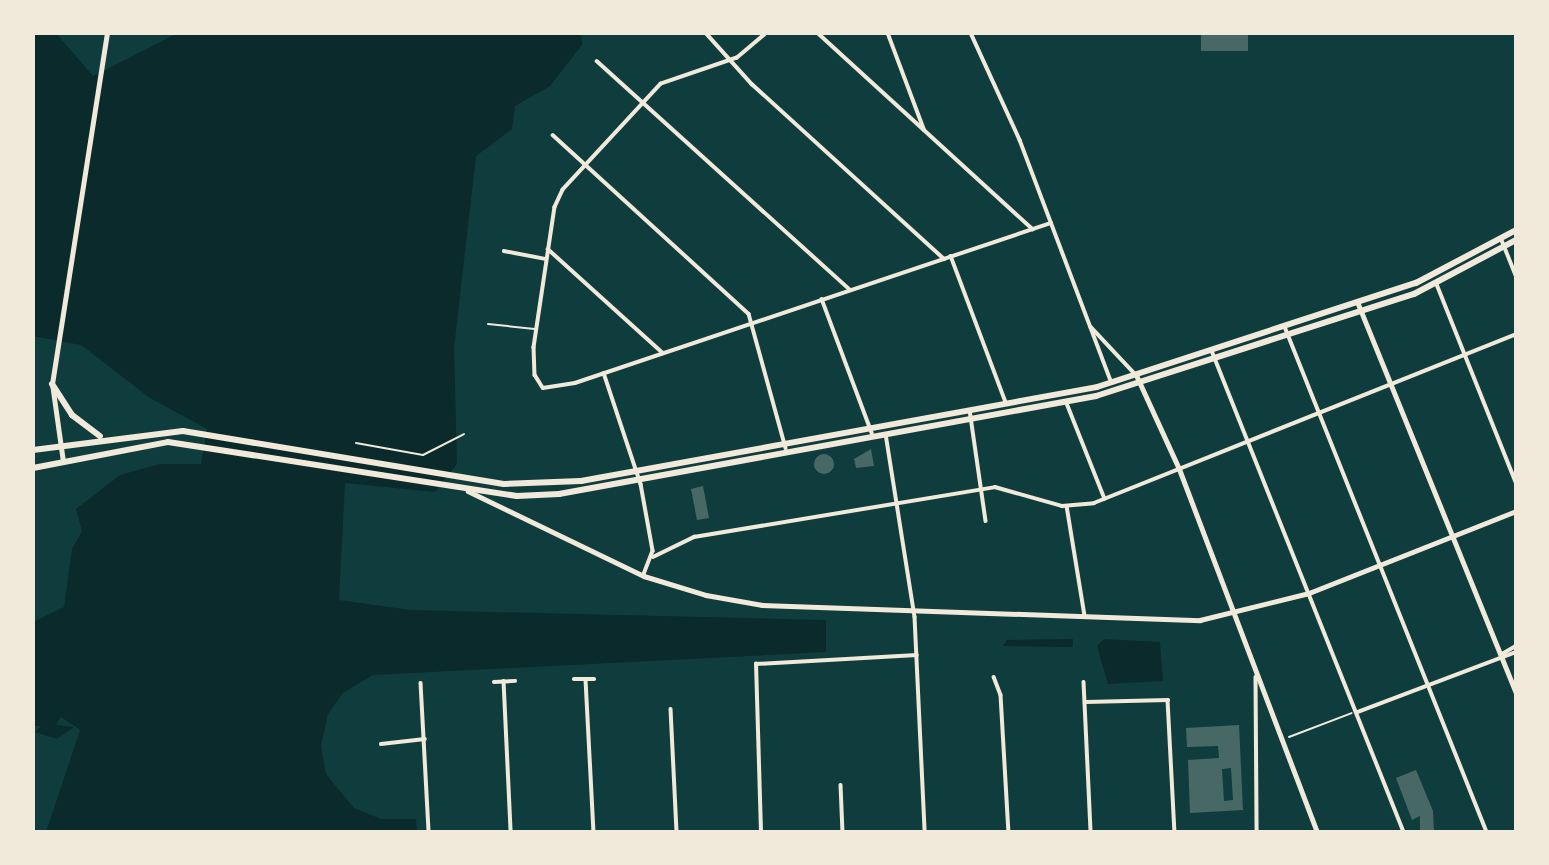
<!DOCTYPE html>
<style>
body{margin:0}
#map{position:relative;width:1549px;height:865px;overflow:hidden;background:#0f3d3e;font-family:Overpass,sans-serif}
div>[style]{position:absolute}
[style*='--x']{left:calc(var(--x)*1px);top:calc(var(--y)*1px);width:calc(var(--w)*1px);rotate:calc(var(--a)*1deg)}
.water>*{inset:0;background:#0a2a2b}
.building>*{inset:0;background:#486865}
.round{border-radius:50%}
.path>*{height:2px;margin:-1px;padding:0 1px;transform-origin:1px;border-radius:1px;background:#f1e9da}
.service>*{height:2px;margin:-1px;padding:0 1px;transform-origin:1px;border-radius:1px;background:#f1e9da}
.minor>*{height:3.5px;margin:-1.75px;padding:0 1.75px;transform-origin:1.75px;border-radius:1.75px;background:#f1e9da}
.tertiary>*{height:4.5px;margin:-2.25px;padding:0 2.25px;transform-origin:2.25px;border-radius:2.25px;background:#f1e9da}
.secondary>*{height:5px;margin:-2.5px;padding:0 2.5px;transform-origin:2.5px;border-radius:2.5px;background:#f1e9da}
.primary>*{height:6px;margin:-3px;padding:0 3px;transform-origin:3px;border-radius:3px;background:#f1e9da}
span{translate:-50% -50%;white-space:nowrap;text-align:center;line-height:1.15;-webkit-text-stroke:5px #f1e9da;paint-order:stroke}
.frame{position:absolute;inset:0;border:35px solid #f1e9da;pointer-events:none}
</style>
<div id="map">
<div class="water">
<div style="clip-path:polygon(33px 33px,56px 33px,93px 76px,178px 33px,581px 33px,582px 45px,550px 86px,515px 106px,512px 129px,476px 156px,454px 348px,457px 464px,435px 492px,345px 483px,339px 600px,411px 610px,826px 620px,826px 652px,373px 675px,343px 693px,328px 714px,321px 746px,326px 774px,354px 808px,381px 819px,416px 819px,417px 832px,46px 832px,80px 730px,61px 717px,56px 725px,74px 727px,57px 739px,35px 732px,41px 726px,33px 726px,33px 622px,64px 607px,72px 549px,82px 531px,76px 509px,120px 475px,160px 464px,201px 464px,207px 429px,150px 398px,81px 345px,33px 336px)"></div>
<div style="clip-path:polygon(1073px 639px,1073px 647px,1003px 646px,1007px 640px)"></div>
<div style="clip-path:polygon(1104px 639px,1160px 642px,1163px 681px,1108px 684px,1097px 646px)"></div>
</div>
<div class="building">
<div style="clip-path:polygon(1201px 33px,1248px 33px,1248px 51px,1201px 51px)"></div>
<div style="clip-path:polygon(871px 449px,874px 466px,856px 468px,854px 459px)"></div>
<div class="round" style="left:814px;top:454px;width:20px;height:20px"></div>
<div style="clip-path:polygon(703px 486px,709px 518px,697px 520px,691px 489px)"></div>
<div style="clip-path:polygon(evenodd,1239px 725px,1243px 810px,1190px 813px,1188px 760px,1219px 758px,1218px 746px,1187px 747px,1186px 728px,1239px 725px,1231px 768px,1233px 800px,1224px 801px,1222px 769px,1231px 768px)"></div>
<div style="clip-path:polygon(1416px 770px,1433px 811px,1434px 832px,1420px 832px,1420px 816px,1412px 820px,1396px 778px)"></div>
</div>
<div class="path">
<div style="--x:356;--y:443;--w:68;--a:10.2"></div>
<div style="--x:423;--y:455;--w:46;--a:-27.1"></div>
<div style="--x:1289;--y:737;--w:67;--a:-20.9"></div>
</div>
<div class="service">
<div style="--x:488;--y:324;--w:47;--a:6.1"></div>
</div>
<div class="minor">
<div style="--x:706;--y:33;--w:69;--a:48"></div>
<div style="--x:752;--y:84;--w:260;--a:42.3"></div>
<div style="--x:767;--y:33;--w:39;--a:140"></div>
<div style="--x:737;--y:58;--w:80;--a:161.1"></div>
<div style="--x:661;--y:84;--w:144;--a:132.8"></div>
<div style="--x:563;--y:190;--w:19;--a:115"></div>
<div style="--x:555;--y:207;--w:142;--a:98.5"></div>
<div style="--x:534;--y:347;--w:28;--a:88"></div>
<div style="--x:535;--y:375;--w:15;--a:58"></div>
<div style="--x:543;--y:388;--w:32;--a:-9"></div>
<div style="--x:575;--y:383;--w:502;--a:-18.58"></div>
<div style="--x:818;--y:33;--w:291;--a:42.4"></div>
<div style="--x:888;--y:33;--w:103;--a:69.4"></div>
<div style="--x:971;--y:33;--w:118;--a:65.4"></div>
<div style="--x:1020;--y:140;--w:258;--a:69.3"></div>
<div style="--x:597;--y:61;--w:341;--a:42.1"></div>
<div style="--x:553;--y:135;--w:265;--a:42.4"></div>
<div style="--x:749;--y:314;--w:139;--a:74.6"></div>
<div style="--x:1501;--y:238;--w:40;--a:68"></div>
<div style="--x:548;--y:249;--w:155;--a:42.1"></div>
<div style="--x:504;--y:251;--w:43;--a:10.8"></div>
<div style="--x:951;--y:256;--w:156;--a:69.4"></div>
<div style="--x:1436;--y:282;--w:215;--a:68.2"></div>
<div style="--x:822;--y:299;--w:143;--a:69.5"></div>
<div style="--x:1091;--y:327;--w:66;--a:46.8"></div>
<div style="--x:1285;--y:327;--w:544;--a:68.2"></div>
<div style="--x:1212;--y:351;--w:518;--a:68.24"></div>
<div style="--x:604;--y:373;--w:117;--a:71.6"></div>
<div style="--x:641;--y:484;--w:68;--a:79.8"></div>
<div style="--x:653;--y:551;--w:26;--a:111"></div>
<div style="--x:1066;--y:401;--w:105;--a:68.3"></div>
<div style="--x:970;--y:410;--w:112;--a:81.8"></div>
<div style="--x:886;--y:434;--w:185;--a:81"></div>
<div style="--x:915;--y:617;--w:215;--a:87.3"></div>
<div style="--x:1067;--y:506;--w:111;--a:80.7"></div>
<div style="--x:653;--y:557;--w:46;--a:-26"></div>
<div style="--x:694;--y:537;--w:305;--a:-9.4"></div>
<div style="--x:995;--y:487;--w:70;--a:15.8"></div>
<div style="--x:1062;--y:506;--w:32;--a:-5"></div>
<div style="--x:1094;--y:503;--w:455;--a:-21.8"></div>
<div style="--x:1502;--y:654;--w:16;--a:-30"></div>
<div style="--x:994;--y:677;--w:19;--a:69"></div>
<div style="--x:1001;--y:695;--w:137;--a:86.7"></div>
<div style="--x:1256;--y:677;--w:155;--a:89.6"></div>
<div style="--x:574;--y:679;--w:20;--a:0"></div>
<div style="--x:586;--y:680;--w:152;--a:87"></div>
<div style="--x:504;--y:681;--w:151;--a:87.3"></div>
<div style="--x:494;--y:682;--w:21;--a:-3"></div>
<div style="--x:1084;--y:682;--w:150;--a:87.3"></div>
<div style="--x:421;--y:683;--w:149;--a:86.9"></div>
<div style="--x:1086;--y:702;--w:82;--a:-1.4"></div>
<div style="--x:1168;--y:700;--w:132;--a:87"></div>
<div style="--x:671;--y:709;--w:123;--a:87.2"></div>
<div style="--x:1358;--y:712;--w:169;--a:-20.8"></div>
<div style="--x:381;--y:744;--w:44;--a:-6.5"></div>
<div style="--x:841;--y:785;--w:47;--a:87.6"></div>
<div style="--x:761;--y:832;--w:168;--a:-91.7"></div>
<div style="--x:756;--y:664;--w:161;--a:-3.2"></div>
</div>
<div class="tertiary">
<div style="--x:1358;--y:303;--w:421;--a:67.9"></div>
<div style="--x:63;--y:462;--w:79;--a:-98"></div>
<div style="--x:52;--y:384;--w:355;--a:-81.1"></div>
<div style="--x:468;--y:491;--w:195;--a:25.8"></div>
<div style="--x:644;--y:576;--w:65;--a:17"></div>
<div style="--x:706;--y:595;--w:57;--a:10.1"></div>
<div style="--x:762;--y:605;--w:438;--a:2"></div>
<div style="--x:1200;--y:620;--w:112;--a:-13.9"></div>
<div style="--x:1309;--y:593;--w:223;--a:-21.6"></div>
</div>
<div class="secondary">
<div style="--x:1136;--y:375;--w:103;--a:65.4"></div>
<div style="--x:1179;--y:469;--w:388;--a:69.2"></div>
</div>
<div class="primary">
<div style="--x:52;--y:384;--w:37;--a:57"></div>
<div style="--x:72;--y:415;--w:35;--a:37"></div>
<div style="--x:33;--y:450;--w:151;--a:-7.2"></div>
<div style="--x:183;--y:431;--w:325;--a:9.4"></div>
<div style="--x:504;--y:484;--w:77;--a:-2.2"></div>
<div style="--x:581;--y:481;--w:524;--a:-10.32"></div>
<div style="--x:1097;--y:387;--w:336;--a:-18.1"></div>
<div style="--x:1416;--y:283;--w:113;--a:-27.9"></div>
<div style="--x:33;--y:468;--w:137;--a:-10.9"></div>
<div style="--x:168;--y:442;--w:353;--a:8.8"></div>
<div style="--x:517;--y:496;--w:42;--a:-2.7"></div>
<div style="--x:559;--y:494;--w:546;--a:-10.34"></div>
<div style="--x:1096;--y:396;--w:334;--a:-17.8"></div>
<div style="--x:1414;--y:294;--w:115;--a:-27.9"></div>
</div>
<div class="frame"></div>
</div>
